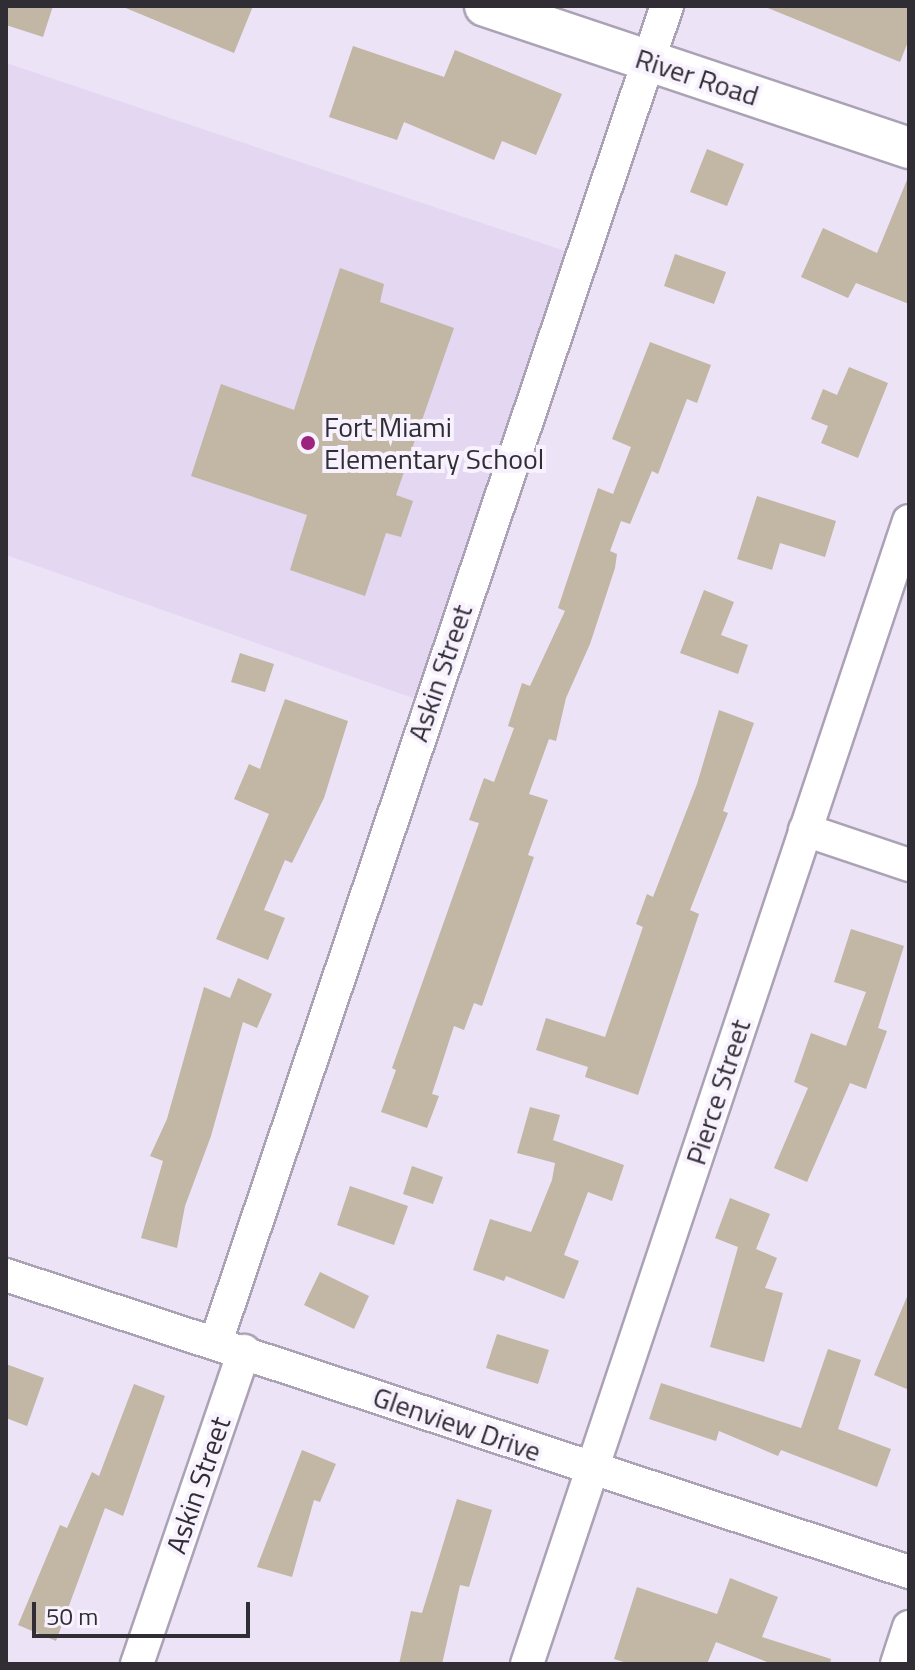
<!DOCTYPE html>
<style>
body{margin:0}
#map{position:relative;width:915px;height:1670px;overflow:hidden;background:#ece3f7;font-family:"Titillium Web",sans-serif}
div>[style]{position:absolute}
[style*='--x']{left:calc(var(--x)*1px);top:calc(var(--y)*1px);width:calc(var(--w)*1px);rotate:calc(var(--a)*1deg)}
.built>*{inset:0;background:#e3d7f1}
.building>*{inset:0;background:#c2b6a4}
.roads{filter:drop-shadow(2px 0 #aba2b5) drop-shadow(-2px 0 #aba2b5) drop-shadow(0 2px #aba2b5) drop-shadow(0 -2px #aba2b5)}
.minor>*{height:32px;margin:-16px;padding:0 16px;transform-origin:16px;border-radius:16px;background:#fff}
.tertiary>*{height:40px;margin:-20px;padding:0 20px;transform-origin:20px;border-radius:20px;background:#fff}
.dots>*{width:22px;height:22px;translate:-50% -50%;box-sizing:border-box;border:4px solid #f8f2fe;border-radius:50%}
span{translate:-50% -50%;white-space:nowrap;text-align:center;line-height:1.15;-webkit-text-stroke:8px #f8f2fe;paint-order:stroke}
.street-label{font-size:28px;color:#312d35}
.poi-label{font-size:28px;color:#312d35}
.left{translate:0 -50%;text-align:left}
.frame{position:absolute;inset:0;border:8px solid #312d35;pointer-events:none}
.scale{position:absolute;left:32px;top:1602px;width:218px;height:36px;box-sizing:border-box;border:4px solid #312d35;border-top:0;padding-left:10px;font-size:24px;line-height:28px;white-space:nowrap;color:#312d35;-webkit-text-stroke:6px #f8f2fe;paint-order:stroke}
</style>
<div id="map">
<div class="built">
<div style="clip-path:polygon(6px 63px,580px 256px,430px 704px,6px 555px)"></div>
</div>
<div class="building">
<div style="clip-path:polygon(6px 6px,53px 6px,43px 37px,6px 25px)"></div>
<div style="clip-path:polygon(121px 6px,253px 6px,234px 53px)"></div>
<div style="clip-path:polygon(763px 6px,909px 6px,909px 39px,900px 62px)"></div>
<div style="clip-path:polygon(353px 46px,444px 77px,455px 50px,562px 94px,536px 155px,502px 141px,494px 160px,404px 122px,397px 140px,329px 117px)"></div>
<div style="clip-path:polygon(707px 149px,744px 164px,727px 206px,690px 192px)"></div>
<div style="clip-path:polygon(909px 175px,909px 304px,856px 283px,848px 298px,801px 277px,823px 228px,877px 253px)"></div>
<div style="clip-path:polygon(675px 254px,726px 272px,714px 304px,664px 286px)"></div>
<div style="clip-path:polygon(340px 268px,384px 284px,380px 302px,454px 328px,396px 495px,413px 501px,401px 537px,386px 533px,365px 596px,290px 570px,307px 515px,191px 476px,221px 384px,294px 410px)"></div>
<div style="clip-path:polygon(650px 342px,711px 365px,697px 403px,687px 399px,658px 474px,652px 471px,630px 524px,621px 521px,610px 551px,617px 554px,615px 568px,590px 644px,566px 698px,556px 741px,549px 739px,529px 794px,548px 800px,528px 855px,534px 857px,482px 1006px,474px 1003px,464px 1030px,454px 1026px,432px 1094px,439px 1096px,427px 1128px,381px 1112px,396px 1070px,392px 1068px,479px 823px,469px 820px,484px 778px,494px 782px,514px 728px,508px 726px,522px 683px,530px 686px,565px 611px,558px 608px,598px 488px,613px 494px,631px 447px,612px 439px)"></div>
<div style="clip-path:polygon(849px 367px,888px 383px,858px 458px,821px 443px,828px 426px,811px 419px,823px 389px,837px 395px)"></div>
<div style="clip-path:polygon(757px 496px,836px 521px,825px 557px,780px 543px,772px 570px,737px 559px)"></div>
<div style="clip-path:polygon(704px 590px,734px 602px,721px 635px,748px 645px,738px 674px,680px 653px)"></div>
<div style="clip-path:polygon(240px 653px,274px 664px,265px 692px,231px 682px)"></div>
<div style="clip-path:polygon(285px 699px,348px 721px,324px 798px,292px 863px,285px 860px,264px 910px,285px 918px,268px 960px,216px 939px,269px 814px,234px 799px,249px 764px,260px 769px)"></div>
<div style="clip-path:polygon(719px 710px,754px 723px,723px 811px,728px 813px,690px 910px,699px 914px,638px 1095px,585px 1077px,588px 1067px,536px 1050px,546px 1018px,605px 1037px,643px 927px,636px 924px,647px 894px,653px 897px,697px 784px)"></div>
<div style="clip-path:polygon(851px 929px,904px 946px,878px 1028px,887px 1031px,866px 1089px,850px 1083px,807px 1182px,774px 1168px,808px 1088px,794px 1082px,811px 1033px,846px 1046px,866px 992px,834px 982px)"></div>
<div style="clip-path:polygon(238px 978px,272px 994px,257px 1028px,243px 1022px,211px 1136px,185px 1206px,177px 1248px,141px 1238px,163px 1161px,150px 1156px,167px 1119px,204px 987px,230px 998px)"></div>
<div style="clip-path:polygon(530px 1107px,560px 1115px,553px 1140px,624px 1165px,612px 1201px,588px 1192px,564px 1255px,579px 1261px,564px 1299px,506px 1276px,504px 1281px,473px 1270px,490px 1219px,531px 1232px,552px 1180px,555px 1163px,517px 1153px)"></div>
<div style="clip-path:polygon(412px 1166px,443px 1177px,433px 1204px,403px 1194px)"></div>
<div style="clip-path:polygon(350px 1186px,408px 1206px,394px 1245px,337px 1225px)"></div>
<div style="clip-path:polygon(730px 1198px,770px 1214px,756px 1249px,777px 1258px,765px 1288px,783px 1293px,764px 1362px,710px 1347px,738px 1247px,715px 1238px)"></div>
<div style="clip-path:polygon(320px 1272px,369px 1296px,354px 1329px,304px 1305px)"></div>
<div style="clip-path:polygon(909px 1292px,909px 1390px,874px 1375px)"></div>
<div style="clip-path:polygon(497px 1334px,549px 1350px,538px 1384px,486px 1368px)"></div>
<div style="clip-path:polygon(828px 1349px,861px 1360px,838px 1429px,891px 1449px,877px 1487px,781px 1450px,778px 1456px,719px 1431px,716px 1441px,649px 1419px,661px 1383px,801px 1428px)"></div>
<div style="clip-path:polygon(6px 1364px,44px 1378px,27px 1426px,6px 1418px)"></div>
<div style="clip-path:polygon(134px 1384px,165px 1396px,123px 1516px,105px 1508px,56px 1641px,18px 1625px,60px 1525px,67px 1528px,92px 1472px,99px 1476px)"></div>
<div style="clip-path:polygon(302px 1450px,336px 1464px,320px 1502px,314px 1500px,292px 1577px,257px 1567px)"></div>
<div style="clip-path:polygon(457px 1499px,492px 1510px,469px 1587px,460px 1585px,442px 1664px,399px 1664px,411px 1611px,422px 1613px)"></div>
<div style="clip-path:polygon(730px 1578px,778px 1597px,762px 1637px,831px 1659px,830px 1664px,772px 1664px,716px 1642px,707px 1664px,630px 1664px,614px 1659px,637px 1587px,717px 1614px)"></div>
</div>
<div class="roads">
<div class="minor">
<div style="--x:805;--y:830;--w:110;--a:18.6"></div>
<div style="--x:6;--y:1275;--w:951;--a:18.21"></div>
<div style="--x:216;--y:1342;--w:1410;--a:-71.35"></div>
<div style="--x:137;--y:1664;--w:331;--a:-71.1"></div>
<div style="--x:527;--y:1664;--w:1205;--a:-71.52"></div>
<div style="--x:897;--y:1664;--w:39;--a:-72"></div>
</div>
<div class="tertiary">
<div style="--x:485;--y:6;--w:447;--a:18.5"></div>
</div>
</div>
<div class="dots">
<div style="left:308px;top:443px;background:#9c247d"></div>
</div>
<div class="street-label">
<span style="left:697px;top:77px;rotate:18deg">River Road</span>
<span style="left:440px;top:673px;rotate:-71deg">Askin Street</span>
<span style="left:718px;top:1092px;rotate:-72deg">Pierce Street</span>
<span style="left:457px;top:1424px;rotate:19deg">Glenview Drive</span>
<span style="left:198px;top:1485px;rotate:-71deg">Askin Street</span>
</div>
<div class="poi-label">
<span class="left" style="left:324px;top:443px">Fort Miami<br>Elementary School</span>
</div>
<div class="frame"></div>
<div class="scale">50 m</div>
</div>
